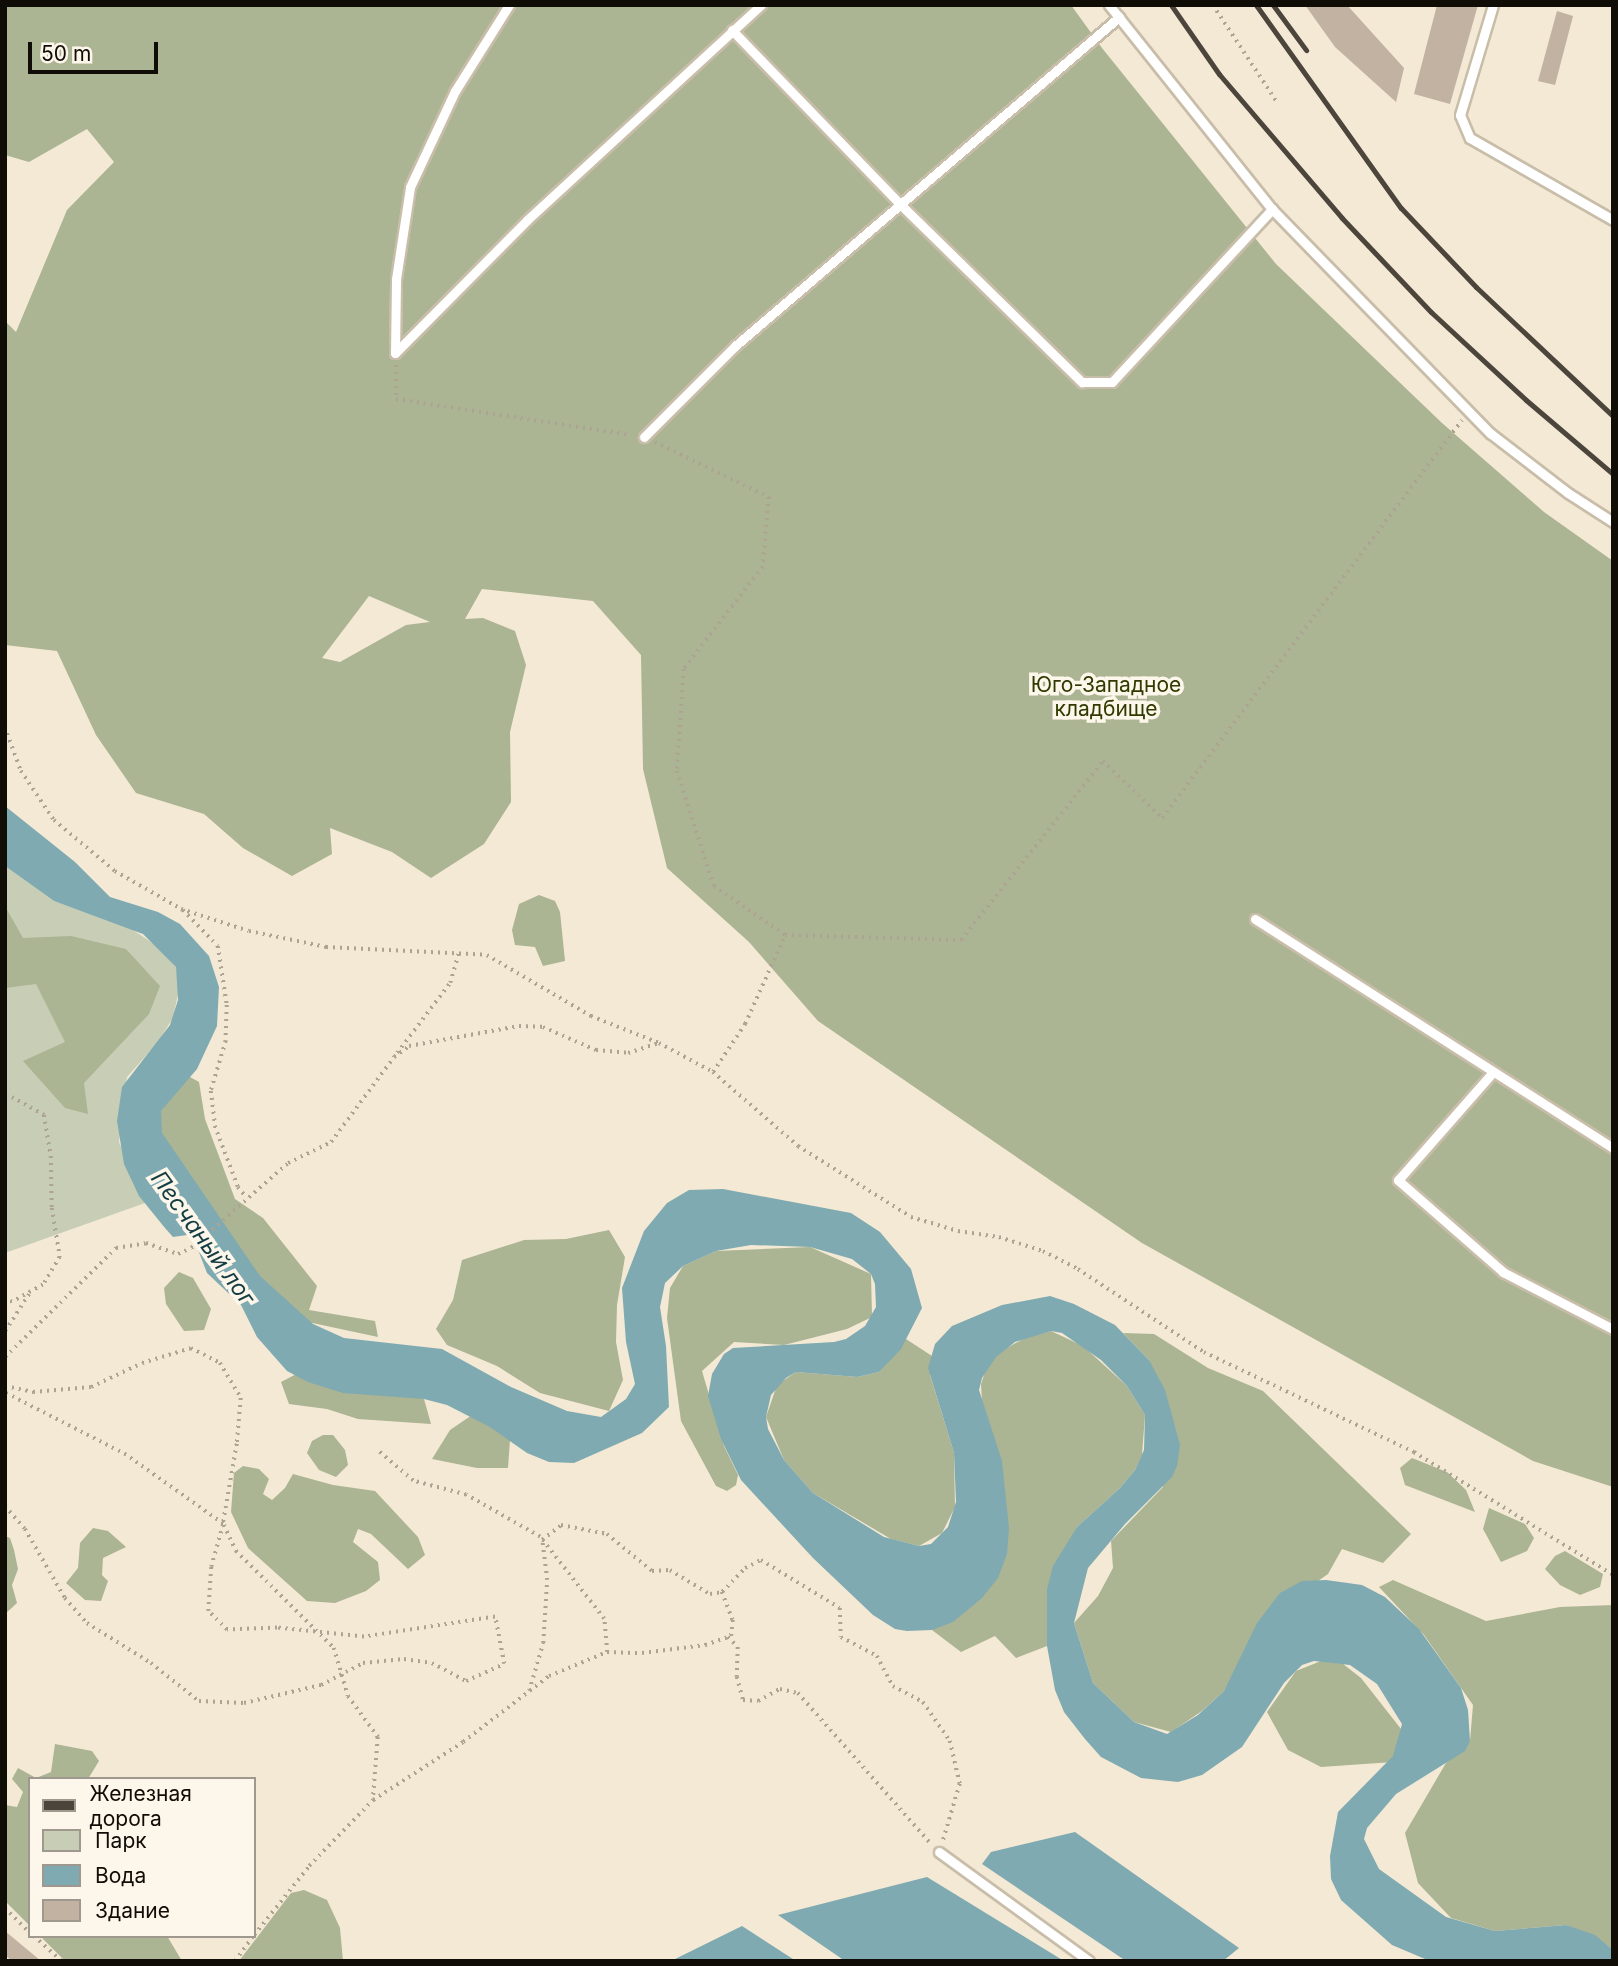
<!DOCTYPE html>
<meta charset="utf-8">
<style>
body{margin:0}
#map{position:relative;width:1618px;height:1966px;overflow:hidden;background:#f4e9d4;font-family:Inter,sans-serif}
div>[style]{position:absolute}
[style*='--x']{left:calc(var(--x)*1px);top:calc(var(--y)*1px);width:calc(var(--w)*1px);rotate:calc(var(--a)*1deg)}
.green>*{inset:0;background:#c7ceb5}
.forest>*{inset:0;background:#abb493}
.water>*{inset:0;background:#7faab1}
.building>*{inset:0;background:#c2b2a1}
.path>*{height:3.5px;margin-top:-1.75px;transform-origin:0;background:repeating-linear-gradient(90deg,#aca393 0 2px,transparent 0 7px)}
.roads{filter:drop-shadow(2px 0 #c8bda9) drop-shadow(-2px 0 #c8bda9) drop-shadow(0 2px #c8bda9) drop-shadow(0 -2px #c8bda9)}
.lane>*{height:9px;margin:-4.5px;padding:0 4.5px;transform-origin:4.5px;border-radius:4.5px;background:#fff}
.rail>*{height:5px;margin:-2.5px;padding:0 2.5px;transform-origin:2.5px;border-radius:2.5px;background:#4b453b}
span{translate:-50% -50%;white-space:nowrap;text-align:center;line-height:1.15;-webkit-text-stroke:7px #fdf6ea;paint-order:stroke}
.park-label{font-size:21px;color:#313b01}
.water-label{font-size:23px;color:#133d43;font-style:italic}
.frame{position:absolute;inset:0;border:7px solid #100c06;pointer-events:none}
.legend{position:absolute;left:28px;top:1777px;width:228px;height:161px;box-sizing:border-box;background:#fdf6ea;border:2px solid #9e988f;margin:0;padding:9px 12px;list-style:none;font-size:21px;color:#100c06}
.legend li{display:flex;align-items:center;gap:14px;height:35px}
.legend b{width:35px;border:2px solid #9e988f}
.scale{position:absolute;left:28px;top:42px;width:130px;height:32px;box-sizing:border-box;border:4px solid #100c06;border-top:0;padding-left:9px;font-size:21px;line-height:24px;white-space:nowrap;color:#100c06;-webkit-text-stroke:5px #fdf6ea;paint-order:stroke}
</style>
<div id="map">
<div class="green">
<div style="clip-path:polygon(5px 866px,54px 901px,130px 928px,160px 948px,176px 967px,179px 989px,173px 1018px,157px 1043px,127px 1077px,119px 1142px,145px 1203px,5px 1253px)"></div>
</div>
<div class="forest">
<div style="clip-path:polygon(evenodd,5px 5px,1071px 5px,1102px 48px,1276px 264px,1442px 423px,1544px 512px,1613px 561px,1613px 1487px,1533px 1461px,1142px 1243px,818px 1021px,749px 942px,667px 868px,643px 769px,641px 655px,593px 601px,482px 589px,465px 619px,483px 618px,515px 631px,526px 665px,510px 732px,511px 802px,484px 844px,431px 878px,392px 852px,330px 828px,332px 854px,292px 876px,243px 848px,204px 814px,136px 793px,96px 735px,57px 651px,5px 645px,5px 321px,16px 332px,67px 210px,114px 162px,87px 129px,29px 162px,5px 155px,5px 5px,369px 596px,430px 622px,406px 625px,340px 662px,322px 658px,369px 596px)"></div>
<div style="clip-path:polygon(539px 895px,555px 901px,560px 912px,565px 961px,543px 966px,535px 947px,515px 945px,512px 930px,519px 904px)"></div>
<div style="clip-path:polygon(5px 906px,23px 938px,71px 936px,126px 949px,160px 986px,149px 1014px,84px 1083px,88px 1114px,65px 1108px,23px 1061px,65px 1042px,36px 984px,5px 988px)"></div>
<div style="clip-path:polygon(190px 1077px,199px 1082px,205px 1119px,235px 1199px,263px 1218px,317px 1286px,309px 1310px,375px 1321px,378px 1337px,303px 1321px,231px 1261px,158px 1138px,163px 1094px,180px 1080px)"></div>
<div style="clip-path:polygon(609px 1230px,625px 1257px,617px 1305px,616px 1342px,623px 1380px,609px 1411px,540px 1393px,497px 1366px,447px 1345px,436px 1329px,453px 1300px,462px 1260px,524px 1240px,566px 1239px)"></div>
<div style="clip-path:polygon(810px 1247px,871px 1274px,872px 1317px,847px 1329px,784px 1345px,734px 1342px,702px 1371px,724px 1446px,738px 1475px,736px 1485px,727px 1491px,716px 1486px,681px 1421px,667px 1318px,670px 1288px,683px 1266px,716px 1251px)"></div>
<div style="clip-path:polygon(179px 1272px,193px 1278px,211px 1309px,204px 1330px,184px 1331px,166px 1304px,164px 1288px)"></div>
<div style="clip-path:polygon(1051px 1331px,1083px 1346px,1127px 1386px,1145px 1415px,1142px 1455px,1135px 1470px,1120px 1488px,1077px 1527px,1049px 1582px,1047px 1646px,1016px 1658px,995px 1636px,961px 1652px,932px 1630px,986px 1593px,994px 1439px,982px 1402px,981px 1384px,990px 1357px,1027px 1337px)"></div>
<div style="clip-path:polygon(1123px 1333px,1154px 1334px,1208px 1368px,1263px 1391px,1411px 1534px,1383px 1563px,1342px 1549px,1328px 1574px,1318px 1581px,1286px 1590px,1224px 1691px,1202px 1711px,1171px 1732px,1134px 1722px,1093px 1683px,1074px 1623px,1098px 1596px,1113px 1568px,1111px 1541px,1163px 1487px,1149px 1360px)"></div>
<div style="clip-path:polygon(906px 1339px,932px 1356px,930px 1375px,954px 1453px,955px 1507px,942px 1533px,919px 1546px,891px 1539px,813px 1493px,784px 1460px,766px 1417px,777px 1385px,796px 1372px,857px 1377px,879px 1372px)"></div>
<div style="clip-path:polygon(306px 1369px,424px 1399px,431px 1424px,358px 1419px,327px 1409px,289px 1404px,281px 1382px)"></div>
<div style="clip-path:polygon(475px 1413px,510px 1440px,508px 1468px,477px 1468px,432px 1459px,450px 1430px)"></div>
<div style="clip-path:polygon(323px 1435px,333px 1435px,345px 1450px,348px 1465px,336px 1477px,319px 1470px,307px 1453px,312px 1441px)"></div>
<div style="clip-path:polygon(1412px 1458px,1447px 1472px,1466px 1490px,1475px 1512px,1405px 1485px,1400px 1468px)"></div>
<div style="clip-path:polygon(243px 1466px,259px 1469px,269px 1479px,263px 1494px,272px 1500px,285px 1488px,293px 1474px,333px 1485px,375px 1491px,418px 1537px,425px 1555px,408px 1569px,371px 1534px,358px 1529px,353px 1542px,378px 1562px,380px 1580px,366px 1591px,335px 1603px,307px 1601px,248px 1548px,231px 1512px,234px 1473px)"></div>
<div style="clip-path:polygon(1489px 1508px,1525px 1524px,1534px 1538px,1527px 1551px,1501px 1562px,1483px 1529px)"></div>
<div style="clip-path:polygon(93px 1528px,108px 1531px,126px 1547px,103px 1558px,102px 1575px,108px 1581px,101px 1601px,85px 1600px,66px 1583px,78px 1568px,80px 1543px)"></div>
<div style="clip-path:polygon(5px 1536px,10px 1538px,14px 1550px,18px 1569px,12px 1585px,17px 1603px,5px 1614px)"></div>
<div style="clip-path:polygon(1565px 1551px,1603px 1574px,1600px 1587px,1580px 1595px,1560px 1585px,1545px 1569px,1555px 1556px)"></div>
<div style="clip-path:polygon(1393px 1580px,1486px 1621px,1560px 1607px,1613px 1605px,1613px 1950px,1599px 1939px,1566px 1925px,1495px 1931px,1451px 1918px,1418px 1883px,1405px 1833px,1446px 1763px,1470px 1741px,1473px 1705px,1424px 1635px,1379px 1587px)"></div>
<div style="clip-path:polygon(1321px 1661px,1343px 1664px,1361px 1678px,1401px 1729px,1393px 1762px,1321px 1767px,1288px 1750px,1267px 1712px,1296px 1671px)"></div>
<div style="clip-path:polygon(55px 1744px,92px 1751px,99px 1761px,88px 1779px,30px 1779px,30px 1926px,5px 1901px,5px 1805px,17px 1807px,23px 1792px,12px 1779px,18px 1768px,36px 1778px,51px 1772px)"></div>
<div style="clip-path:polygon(304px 1890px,327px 1900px,340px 1928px,343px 1961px,239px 1961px,291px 1893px)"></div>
<div style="clip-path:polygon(40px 1936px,167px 1936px,182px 1961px,65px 1961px)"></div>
</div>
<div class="water">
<div style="clip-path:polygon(5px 806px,75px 862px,110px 897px,158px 912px,180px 924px,209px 956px,219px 987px,217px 1026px,197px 1069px,161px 1111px,162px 1133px,260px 1276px,313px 1324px,344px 1338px,442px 1349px,511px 1387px,567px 1411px,601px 1417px,626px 1399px,635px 1384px,626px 1342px,622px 1288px,644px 1231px,667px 1203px,689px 1190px,723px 1189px,851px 1213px,880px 1232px,911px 1269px,922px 1308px,901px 1349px,879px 1372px,857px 1377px,796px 1372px,786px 1378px,771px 1395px,766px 1417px,768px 1429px,784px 1460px,813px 1493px,884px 1537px,919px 1546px,931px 1544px,948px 1527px,956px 1502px,954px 1453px,928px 1368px,935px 1344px,952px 1326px,1002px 1305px,1050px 1296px,1074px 1304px,1115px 1325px,1149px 1360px,1165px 1390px,1180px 1445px,1177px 1466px,1172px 1477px,1125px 1524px,1088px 1568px,1074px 1623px,1093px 1683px,1134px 1722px,1167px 1734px,1198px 1715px,1224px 1691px,1257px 1623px,1280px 1593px,1302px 1581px,1326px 1580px,1362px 1585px,1385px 1597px,1419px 1629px,1461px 1688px,1468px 1710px,1470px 1741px,1465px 1751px,1396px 1794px,1367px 1828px,1364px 1839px,1379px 1869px,1446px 1917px,1495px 1931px,1566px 1925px,1595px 1935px,1613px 1950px,1613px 1961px,1425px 1959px,1392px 1945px,1341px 1900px,1331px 1879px,1330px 1856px,1338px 1812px,1393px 1756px,1402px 1724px,1377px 1684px,1350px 1665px,1314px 1661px,1302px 1665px,1284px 1683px,1242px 1747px,1202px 1775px,1178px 1782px,1141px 1778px,1101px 1757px,1085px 1739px,1064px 1712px,1055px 1690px,1047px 1646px,1047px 1589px,1053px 1566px,1077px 1527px,1120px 1488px,1135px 1470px,1144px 1450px,1145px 1415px,1127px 1386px,1101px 1360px,1062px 1333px,1051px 1331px,1015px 1342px,996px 1357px,982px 1378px,979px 1390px,1002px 1461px,1009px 1528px,1007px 1554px,998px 1578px,982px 1598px,953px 1622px,932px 1630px,907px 1631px,895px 1629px,873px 1615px,813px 1558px,741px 1480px,721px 1439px,708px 1396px,712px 1374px,724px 1354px,733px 1348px,834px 1342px,846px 1339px,865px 1326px,876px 1307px,875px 1284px,871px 1274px,852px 1259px,810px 1247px,751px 1245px,716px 1251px,683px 1266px,665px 1283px,660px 1307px,666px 1346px,669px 1407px,642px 1433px,574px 1463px,549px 1462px,527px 1453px,490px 1427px,447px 1405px,424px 1399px,343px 1393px,308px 1382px,287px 1371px,257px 1337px,241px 1305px,207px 1273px,195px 1242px,187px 1235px,173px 1237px,165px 1228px,139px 1196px,124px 1164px,117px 1121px,122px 1087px,170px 1025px,178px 1000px,176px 967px,143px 934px,54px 901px,5px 866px)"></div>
<div style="clip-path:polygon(1075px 1832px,1239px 1948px,1223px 1961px,1126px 1961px,982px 1864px,991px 1852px)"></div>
<div style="clip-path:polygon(927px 1877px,1064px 1961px,845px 1961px,778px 1915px)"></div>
<div style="clip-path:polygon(742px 1926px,796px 1961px,671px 1961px)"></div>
</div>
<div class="building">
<div style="clip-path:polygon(1305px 5px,1347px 5px,1404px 68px,1396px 102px,1335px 47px)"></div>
<div style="clip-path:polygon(1437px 5px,1478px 5px,1450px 104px,1414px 94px)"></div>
<div style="clip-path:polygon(1557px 11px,1573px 16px,1555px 85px,1538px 81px)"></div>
<div style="clip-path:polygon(5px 1931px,41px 1961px,12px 1961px,5px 1955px)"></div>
</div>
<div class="path">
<div style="--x:1213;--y:5;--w:116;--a:56.6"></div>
<div style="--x:396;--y:365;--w:34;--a:90"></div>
<div style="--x:396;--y:399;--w:238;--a:8.7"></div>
<div style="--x:655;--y:442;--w:127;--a:25.8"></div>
<div style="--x:769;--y:497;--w:70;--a:94.9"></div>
<div style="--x:763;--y:567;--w:129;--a:127.8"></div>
<div style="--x:684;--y:669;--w:102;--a:93.9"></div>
<div style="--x:677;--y:771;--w:121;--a:72.2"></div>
<div style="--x:714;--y:886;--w:86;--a:34.6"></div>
<div style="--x:785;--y:935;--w:176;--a:1.6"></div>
<div style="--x:961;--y:940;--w:228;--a:-51.6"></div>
<div style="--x:1103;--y:761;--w:82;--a:44"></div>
<div style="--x:1162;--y:818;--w:498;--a:-53"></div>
<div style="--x:5;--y:727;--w:47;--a:70"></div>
<div style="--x:21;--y:771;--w:59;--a:56"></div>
<div style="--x:54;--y:820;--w:80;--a:39.9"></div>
<div style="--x:115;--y:871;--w:76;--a:29.9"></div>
<div style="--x:181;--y:909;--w:71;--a:17.9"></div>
<div style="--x:249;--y:931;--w:79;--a:11.7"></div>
<div style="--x:326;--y:947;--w:161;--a:2.8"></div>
<div style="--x:487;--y:955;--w:121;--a:30.4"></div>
<div style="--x:591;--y:1016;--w:73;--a:21.7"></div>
<div style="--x:659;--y:1043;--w:61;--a:28.2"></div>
<div style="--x:713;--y:1072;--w:113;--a:41"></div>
<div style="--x:798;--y:1146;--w:133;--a:32.1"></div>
<div style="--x:911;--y:1217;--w:49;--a:16.6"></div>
<div style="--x:958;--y:1231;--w:41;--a:8.3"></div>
<div style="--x:999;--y:1237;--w:46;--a:17.7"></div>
<div style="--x:1043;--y:1251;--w:39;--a:27"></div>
<div style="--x:1078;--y:1269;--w:151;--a:33.4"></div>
<div style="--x:1204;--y:1352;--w:233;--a:25.5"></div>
<div style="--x:1414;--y:1452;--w:234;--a:31.7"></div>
<div style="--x:183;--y:910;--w:50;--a:45.8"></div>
<div style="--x:218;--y:946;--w:60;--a:81.3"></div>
<div style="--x:227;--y:1005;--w:36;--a:92"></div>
<div style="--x:226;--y:1041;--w:52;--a:106.7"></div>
<div style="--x:211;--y:1091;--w:35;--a:83"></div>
<div style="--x:215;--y:1126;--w:65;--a:69.3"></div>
<div style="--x:238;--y:1187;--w:14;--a:51"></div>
<div style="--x:397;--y:1053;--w:88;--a:-52.9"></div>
<div style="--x:450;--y:983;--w:33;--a:-74"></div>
<div style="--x:713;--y:1072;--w:58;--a:-56.3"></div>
<div style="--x:745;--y:1024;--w:98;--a:-65.8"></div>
<div style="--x:5;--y:1098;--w:7;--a:-8"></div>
<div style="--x:12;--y:1097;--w:37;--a:29"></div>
<div style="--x:44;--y:1115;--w:42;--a:80.3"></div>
<div style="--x:51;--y:1156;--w:52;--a:88.9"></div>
<div style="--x:52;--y:1208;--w:50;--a:80.7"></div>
<div style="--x:60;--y:1257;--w:33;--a:121"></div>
<div style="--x:43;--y:1285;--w:35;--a:151"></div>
<div style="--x:12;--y:1302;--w:7;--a:-164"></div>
<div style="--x:5;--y:1331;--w:44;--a:-57"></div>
<div style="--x:5;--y:1357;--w:156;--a:-44.5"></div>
<div style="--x:116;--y:1248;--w:30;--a:-9"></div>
<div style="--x:146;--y:1243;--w:34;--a:19"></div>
<div style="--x:178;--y:1254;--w:14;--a:-25"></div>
<div style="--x:191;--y:1248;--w:129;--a:-41.2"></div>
<div style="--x:288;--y:1163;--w:48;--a:-26"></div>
<div style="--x:331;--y:1142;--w:106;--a:-53.5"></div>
<div style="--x:394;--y:1057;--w:19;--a:-36"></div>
<div style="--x:409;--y:1046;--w:112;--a:-10.3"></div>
<div style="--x:519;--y:1026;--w:24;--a:2"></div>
<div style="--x:543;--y:1027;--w:58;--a:23.5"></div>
<div style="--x:596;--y:1050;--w:32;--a:5"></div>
<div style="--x:628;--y:1053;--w:32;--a:-18"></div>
<div style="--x:5;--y:1386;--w:29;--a:12"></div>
<div style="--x:33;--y:1392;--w:58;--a:-4.9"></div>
<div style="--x:91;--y:1387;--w:56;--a:-25.2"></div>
<div style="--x:142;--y:1363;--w:51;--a:-17"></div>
<div style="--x:191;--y:1348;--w:33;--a:27"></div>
<div style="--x:220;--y:1363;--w:41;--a:59"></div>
<div style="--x:241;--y:1398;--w:46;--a:95"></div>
<div style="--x:237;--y:1444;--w:81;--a:99.9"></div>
<div style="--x:223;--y:1524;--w:119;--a:-144.6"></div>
<div style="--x:126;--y:1455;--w:136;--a:-152.9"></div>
<div style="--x:5;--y:1506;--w:30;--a:49"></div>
<div style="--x:25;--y:1529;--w:80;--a:59.9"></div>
<div style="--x:65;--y:1598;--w:33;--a:49"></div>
<div style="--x:87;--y:1623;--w:75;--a:32"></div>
<div style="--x:151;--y:1663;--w:61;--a:38.4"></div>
<div style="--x:199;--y:1701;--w:45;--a:2.5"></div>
<div style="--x:244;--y:1703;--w:79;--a:-13.2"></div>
<div style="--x:321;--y:1685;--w:47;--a:-27.6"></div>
<div style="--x:363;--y:1663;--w:41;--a:-5.6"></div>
<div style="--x:404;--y:1659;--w:28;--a:8"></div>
<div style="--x:432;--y:1663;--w:38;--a:28"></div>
<div style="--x:466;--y:1681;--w:42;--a:-24.1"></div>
<div style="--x:504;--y:1664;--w:48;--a:-100.8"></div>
<div style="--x:495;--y:1617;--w:133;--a:171.3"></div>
<div style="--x:364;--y:1637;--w:87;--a:-174.1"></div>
<div style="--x:277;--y:1628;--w:50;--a:177.7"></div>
<div style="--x:227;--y:1630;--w:27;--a:-135"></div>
<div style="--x:208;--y:1611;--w:44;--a:-86.1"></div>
<div style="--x:211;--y:1567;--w:45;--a:-74.4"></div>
<div style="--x:224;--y:1525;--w:29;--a:65"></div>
<div style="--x:236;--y:1551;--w:138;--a:44.7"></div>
<div style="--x:334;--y:1648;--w:50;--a:73.7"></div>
<div style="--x:348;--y:1696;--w:51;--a:53.8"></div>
<div style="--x:378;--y:1737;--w:63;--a:94.5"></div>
<div style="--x:722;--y:1592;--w:30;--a:69"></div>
<div style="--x:733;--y:1620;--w:19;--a:96"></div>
<div style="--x:607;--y:1652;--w:35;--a:2"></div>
<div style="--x:642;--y:1653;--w:64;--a:-7.2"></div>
<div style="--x:705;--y:1645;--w:24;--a:-19"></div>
<div style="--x:728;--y:1637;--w:14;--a:45"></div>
<div style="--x:738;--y:1647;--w:30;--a:92"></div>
<div style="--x:737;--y:1677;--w:24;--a:75"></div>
<div style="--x:743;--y:1700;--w:15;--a:4"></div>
<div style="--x:758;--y:1701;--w:25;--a:-29"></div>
<div style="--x:780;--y:1689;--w:18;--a:13"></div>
<div style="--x:798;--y:1693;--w:203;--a:48.6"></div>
<div style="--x:529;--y:1691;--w:50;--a:-73.7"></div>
<div style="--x:543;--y:1643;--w:63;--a:-86.4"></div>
<div style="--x:547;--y:1580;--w:40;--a:-97.1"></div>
<div style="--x:542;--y:1540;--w:24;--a:-38"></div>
<div style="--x:561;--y:1525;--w:47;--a:11.1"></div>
<div style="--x:607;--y:1534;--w:58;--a:39.4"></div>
<div style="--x:652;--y:1571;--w:18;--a:-3"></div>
<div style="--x:670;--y:1570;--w:47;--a:31"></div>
<div style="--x:710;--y:1594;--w:12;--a:-9"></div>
<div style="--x:722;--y:1592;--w:33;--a:-46"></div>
<div style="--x:745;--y:1568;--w:18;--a:-27"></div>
<div style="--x:761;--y:1560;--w:92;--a:31.3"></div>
<div style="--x:840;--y:1608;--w:29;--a:88"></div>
<div style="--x:841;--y:1637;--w:41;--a:27.8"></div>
<div style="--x:877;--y:1656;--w:34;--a:62"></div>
<div style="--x:893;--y:1686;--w:34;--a:28"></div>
<div style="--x:923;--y:1702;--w:47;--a:55.3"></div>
<div style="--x:950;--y:1741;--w:44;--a:76.9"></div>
<div style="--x:960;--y:1784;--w:59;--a:106.6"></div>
<div style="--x:5;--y:1908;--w:35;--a:45"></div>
<div style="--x:254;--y:1935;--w:88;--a:-51.4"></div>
<div style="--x:309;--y:1866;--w:92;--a:-45.9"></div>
<div style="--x:373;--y:1800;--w:107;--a:-32.8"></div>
<div style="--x:463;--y:1742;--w:108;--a:-37.5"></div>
<div style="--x:549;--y:1676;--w:63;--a:-22.5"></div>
<div style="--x:607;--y:1652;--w:33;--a:-95"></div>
<div style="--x:604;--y:1619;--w:104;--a:-128"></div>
<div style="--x:540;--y:1537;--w:85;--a:-150.4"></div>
<div style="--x:466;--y:1495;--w:55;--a:-165.2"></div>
<div style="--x:413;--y:1481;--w:48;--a:-139.3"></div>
<div style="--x:34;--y:1936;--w:38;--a:42"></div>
<div style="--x:235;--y:1961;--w:31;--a:-54"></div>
</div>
<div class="roads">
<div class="lane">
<div style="--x:1109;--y:5;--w:261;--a:51.4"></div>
<div style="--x:1272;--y:209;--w:313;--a:45.8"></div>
<div style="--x:1490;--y:433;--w:98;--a:37.6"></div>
<div style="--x:1568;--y:493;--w:54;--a:32.8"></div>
<div style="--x:1493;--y:5;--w:115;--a:106.7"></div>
<div style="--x:1460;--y:115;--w:25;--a:67"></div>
<div style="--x:1470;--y:138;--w:165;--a:29.8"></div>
<div style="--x:732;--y:30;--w:242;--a:46"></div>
<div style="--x:900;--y:204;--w:255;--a:44.4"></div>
<div style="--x:1082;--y:382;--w:30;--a:0"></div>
<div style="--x:1112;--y:382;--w:236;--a:-47.2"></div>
<div style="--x:395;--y:353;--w:187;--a:-45.2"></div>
<div style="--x:527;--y:220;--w:318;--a:-42.6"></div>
<div style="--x:395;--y:353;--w:74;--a:-89.2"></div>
<div style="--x:396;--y:279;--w:93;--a:-81.3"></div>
<div style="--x:410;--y:187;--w:106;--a:-64.9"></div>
<div style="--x:455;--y:91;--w:102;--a:-57.9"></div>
<div style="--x:644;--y:437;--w:129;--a:-45"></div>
<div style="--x:735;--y:346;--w:506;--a:-40.59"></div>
<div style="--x:1255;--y:919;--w:425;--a:32.6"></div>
<div style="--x:1493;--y:1072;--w:144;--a:131.3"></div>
<div style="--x:1398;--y:1180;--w:140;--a:41.2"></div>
<div style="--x:1503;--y:1272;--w:124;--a:27.4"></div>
<div style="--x:939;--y:1852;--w:185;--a:36"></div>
</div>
</div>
<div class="rail">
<div style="--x:1171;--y:5;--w:84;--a:55.2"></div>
<div style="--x:1219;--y:74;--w:189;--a:49.5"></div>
<div style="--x:1342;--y:218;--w:129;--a:46.6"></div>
<div style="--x:1431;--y:312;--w:129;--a:42.8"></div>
<div style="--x:1526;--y:400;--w:114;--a:40.4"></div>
<div style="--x:1256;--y:5;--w:249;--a:54.5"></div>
<div style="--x:1401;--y:208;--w:109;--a:46.5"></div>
<div style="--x:1476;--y:287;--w:188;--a:43.3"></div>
<div style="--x:1273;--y:5;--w:56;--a:53.7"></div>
</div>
<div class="park-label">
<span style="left:1106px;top:697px">Юго-Западное<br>кладбище</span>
</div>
<div class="water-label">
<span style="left:203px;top:1238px;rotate:54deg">Песчаный лог</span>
</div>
<div class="frame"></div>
<ul class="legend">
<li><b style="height:9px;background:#4b453b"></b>Железная дорога</li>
<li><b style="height:19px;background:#c7ceb5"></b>Парк</li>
<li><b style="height:19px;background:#7faab1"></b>Вода</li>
<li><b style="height:19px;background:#c2b2a1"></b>Здание</li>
</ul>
<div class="scale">50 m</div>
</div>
